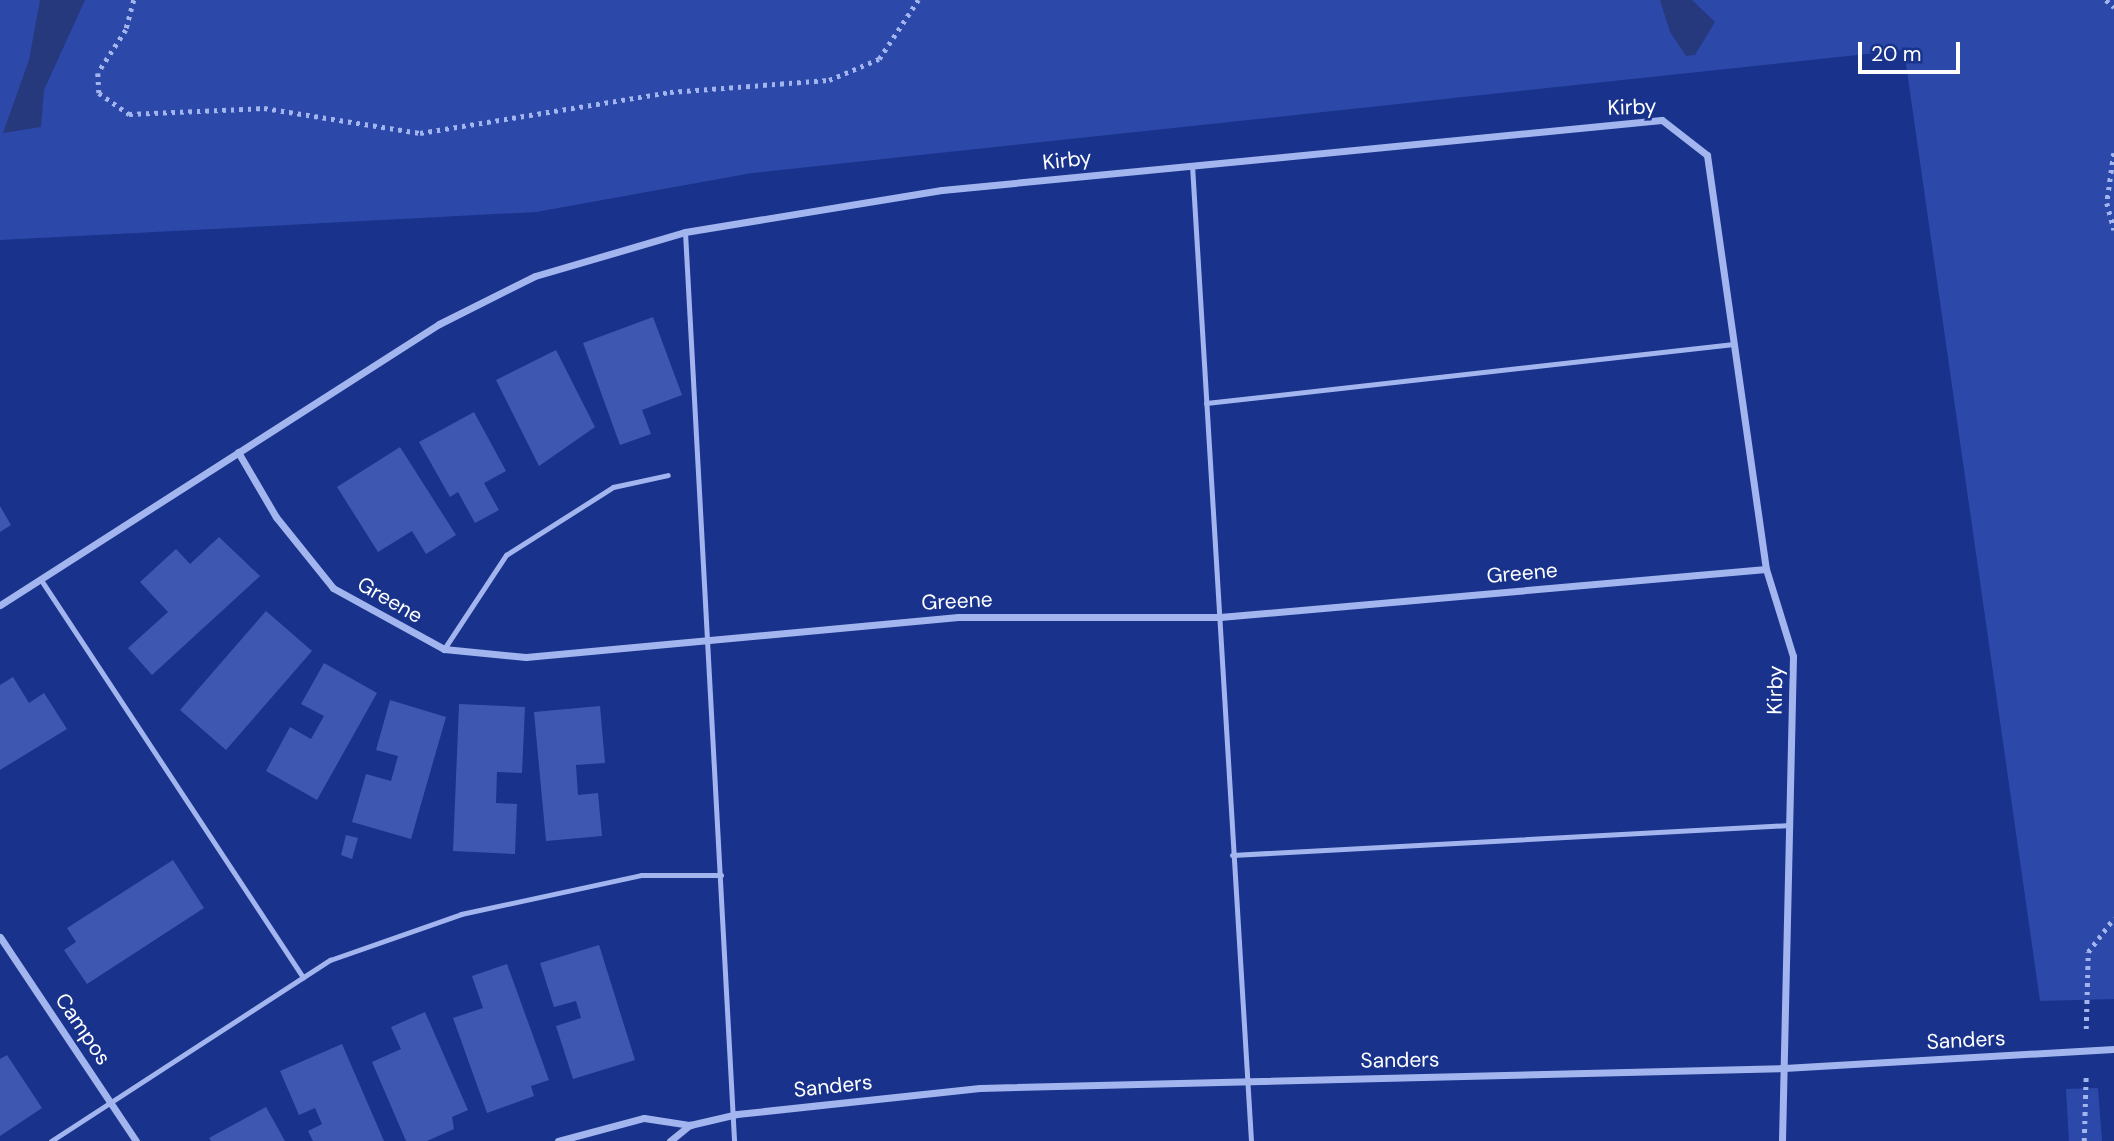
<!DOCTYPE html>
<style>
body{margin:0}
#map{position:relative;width:2114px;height:1141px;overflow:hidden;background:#19328b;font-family:"DM Sans",sans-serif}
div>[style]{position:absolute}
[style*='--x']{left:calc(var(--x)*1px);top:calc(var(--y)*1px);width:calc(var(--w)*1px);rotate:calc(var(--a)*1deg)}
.green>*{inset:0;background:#2c49aa}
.water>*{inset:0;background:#26397d}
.building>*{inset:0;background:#3e58b2}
.path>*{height:4.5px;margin-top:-2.25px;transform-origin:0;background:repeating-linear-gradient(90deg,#a3b5ee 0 3.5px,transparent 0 8.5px)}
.service>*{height:5px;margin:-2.5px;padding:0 2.5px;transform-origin:2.5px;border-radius:2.5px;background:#a3b5ee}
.minor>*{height:7px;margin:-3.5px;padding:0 3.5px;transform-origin:3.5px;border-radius:3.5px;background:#a3b5ee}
span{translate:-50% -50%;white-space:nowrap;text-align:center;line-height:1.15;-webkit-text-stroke:5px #19328b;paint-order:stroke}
.street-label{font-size:21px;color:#fff}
.scale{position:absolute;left:1858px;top:42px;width:102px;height:32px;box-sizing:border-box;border:4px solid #fff;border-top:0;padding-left:9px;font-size:21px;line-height:24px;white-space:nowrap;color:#fff;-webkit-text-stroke:5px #19328b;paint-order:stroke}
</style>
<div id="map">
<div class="green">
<div style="clip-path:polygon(0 0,2114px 0,2114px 999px,2040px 1001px,1904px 50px,752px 173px,536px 212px,0 240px)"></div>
<div style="clip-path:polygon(2098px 1088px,2102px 1141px,2069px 1141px,2066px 1089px)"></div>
</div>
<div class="water">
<div style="clip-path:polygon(40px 0,85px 0,44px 90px,41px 127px,3px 133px,29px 60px)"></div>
<div style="clip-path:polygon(1660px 0,1692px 0,1715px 22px,1695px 55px,1686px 56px,1670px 32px)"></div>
</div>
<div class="building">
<div style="clip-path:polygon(653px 317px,682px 395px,642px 410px,651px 434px,620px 445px,583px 343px)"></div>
<div style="clip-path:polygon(556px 350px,595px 427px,539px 466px,496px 380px)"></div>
<div style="clip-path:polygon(474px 412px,506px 471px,484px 483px,499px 510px,475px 523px,458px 492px,450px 497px,419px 442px)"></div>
<div style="clip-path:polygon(400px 447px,456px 535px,426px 554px,412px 531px,378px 552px,337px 487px)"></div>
<div style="clip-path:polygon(0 506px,11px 525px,0 532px)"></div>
<div style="clip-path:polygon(219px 537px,260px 576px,152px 675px,128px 648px,168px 612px,140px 582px,176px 549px,190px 564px)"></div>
<div style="clip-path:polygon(266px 611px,312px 651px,226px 750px,180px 710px)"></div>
<div style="clip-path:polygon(324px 663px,377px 693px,317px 800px,266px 771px,290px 727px,311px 739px,324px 716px,301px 704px)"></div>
<div style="clip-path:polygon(13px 677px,29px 703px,44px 693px,67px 729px,0 770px,0 685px)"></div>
<div style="clip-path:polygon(390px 700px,446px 717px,411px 839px,352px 822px,366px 774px,391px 781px,398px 756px,376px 750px)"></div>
<div style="clip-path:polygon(459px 704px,525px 707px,522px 773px,497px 772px,496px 803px,517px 804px,515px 854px,453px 851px)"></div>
<div style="clip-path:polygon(600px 706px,605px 763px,576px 765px,578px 795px,598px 793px,602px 836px,546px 841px,534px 712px)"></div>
<div style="clip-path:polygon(346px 835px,358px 838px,352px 859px,341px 855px)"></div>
<div style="clip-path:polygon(173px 860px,204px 908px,87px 984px,64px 950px,76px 942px,67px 928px)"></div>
<div style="clip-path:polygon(599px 945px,635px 1060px,573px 1079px,556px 1026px,581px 1018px,576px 1001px,554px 1007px,540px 963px)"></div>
<div style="clip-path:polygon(507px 964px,549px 1080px,531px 1086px,534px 1096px,487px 1113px,453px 1018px,483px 1008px,472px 976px)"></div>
<div style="clip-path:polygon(425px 1012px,468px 1110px,452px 1117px,454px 1129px,427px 1141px,406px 1141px,372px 1062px,401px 1049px,391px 1027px)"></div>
<div style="clip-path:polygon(342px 1044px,384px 1141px,313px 1141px,308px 1131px,322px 1124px,315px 1108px,299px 1115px,280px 1071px)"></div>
<div style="clip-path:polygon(7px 1055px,42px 1108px,0 1136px,0 1059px)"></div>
<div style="clip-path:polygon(266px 1107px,285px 1141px,211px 1141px,209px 1138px)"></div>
</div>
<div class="path">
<div style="--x:134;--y:0;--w:31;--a:105"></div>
<div style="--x:126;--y:30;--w:51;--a:123.1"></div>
<div style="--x:98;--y:73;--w:20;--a:87"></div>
<div style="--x:99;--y:93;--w:37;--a:35"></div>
<div style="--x:129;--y:114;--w:135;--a:-2.5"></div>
<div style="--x:264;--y:108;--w:158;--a:9.1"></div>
<div style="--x:420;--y:133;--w:253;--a:-9.3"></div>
<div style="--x:670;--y:92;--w:159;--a:-4.3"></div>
<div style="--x:829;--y:80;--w:54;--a:-22.8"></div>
<div style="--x:879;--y:59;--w:71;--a:-56.5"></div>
<div style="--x:2106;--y:0;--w:11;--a:41"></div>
<div style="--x:2114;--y:153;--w:50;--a:98"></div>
<div style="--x:2107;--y:203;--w:28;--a:75"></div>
<div style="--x:2086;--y:1029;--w:77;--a:-88.5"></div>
<div style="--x:2088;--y:952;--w:43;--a:-52.6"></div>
<div style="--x:2084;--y:1141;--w:67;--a:-88.3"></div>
</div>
<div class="service">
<div style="--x:1192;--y:165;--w:978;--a:86.54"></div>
<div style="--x:685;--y:232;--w:910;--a:86.91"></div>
<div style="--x:1206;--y:403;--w:531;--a:-6.38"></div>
<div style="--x:41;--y:580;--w:476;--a:56.6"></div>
<div style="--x:444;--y:649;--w:113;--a:-56.6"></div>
<div style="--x:506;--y:555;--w:127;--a:-32.4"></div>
<div style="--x:613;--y:487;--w:56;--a:-12.3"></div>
<div style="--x:1232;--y:855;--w:559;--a:-3.08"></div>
<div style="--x:51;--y:1141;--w:333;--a:-33"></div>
<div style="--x:330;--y:960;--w:139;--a:-19.3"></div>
<div style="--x:461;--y:914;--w:184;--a:-12.2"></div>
<div style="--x:641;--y:875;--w:80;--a:0"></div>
</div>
<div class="minor">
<div style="--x:238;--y:452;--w:75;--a:59.7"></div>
<div style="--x:276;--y:517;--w:91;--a:51.2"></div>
<div style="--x:333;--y:588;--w:127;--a:28.8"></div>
<div style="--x:444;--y:649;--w:82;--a:5.6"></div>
<div style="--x:526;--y:657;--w:434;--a:-5.3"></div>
<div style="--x:958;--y:617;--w:262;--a:0"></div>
<div style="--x:1220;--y:617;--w:548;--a:-5.02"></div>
<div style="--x:0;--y:605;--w:521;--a:-32.62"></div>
<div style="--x:439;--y:324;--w:107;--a:-26.6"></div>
<div style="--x:535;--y:276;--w:156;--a:-16.3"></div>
<div style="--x:685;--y:232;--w:260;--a:-9.3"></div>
<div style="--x:942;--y:190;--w:723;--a:-5.55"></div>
<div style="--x:1662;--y:120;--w:57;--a:37.9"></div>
<div style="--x:1707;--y:155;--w:418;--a:81.9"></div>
<div style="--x:1766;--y:569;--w:91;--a:72.8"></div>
<div style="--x:1793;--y:656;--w:485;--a:91.3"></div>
<div style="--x:0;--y:937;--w:245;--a:56.3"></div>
<div style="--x:558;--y:1141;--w:89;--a:-15"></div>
<div style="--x:644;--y:1118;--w:47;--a:8.7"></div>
<div style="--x:690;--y:1125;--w:48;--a:-13.2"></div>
<div style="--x:737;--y:1114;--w:244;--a:-6.1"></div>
<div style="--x:980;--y:1088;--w:804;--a:-1.42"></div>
<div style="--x:1784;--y:1068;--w:331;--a:-3.3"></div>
<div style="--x:670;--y:1141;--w:26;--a:-39"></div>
</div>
<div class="street-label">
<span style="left:1632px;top:107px;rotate:-2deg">Kirby</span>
<span style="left:1067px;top:160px;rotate:-6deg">Kirby</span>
<span style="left:1522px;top:573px;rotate:-5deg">Greene</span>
<span style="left:390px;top:600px;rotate:30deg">Greene</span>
<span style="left:957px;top:601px;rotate:-3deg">Greene</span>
<span style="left:1775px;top:690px;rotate:-89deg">Kirby</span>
<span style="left:83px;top:1029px;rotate:56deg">Campos</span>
<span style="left:1966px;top:1040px;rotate:-3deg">Sanders</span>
<span style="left:1400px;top:1060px;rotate:-1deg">Sanders</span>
<span style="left:833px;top:1086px;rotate:-6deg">Sanders</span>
</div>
<div class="scale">20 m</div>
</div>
